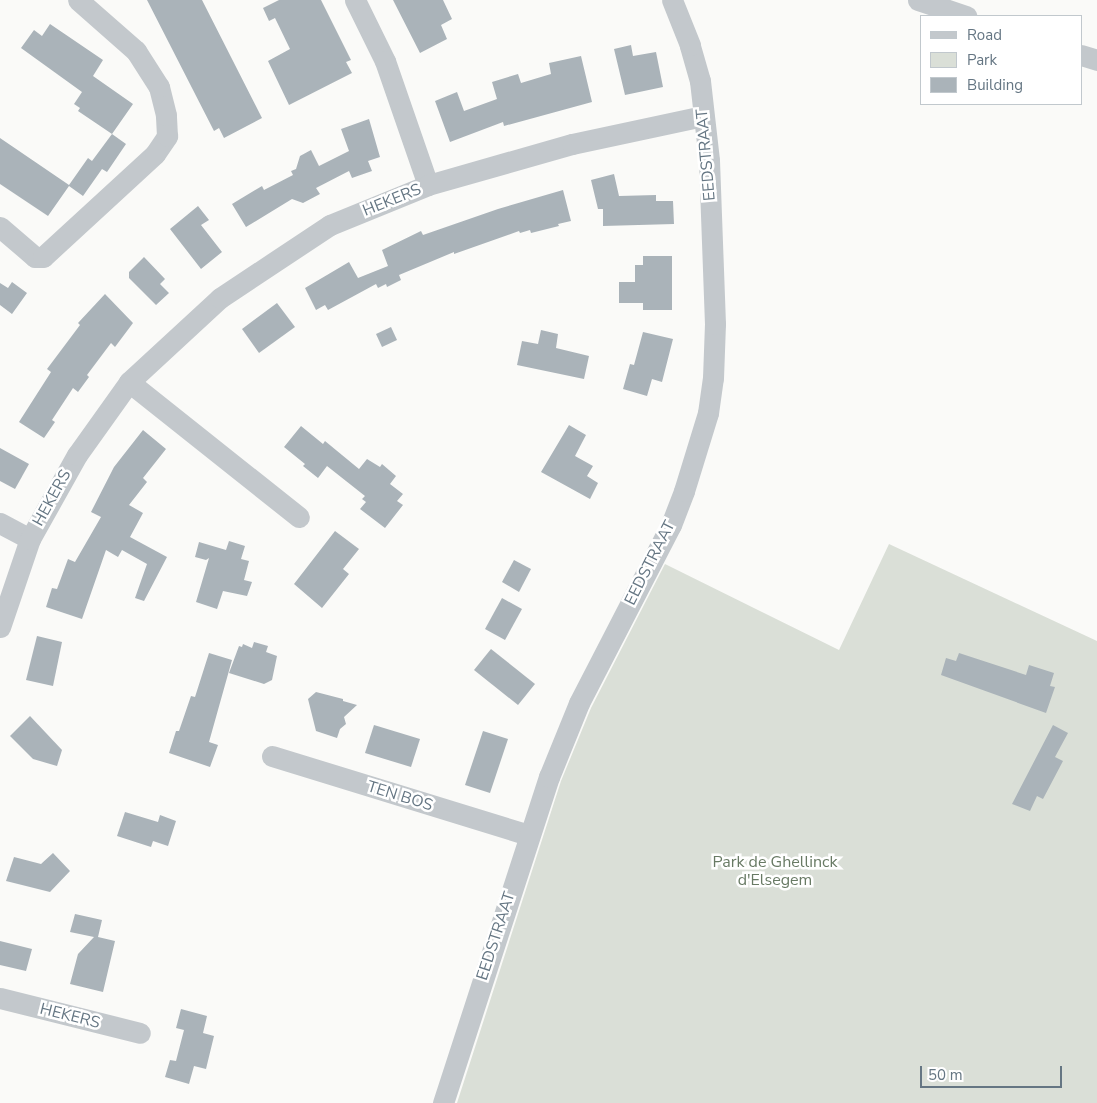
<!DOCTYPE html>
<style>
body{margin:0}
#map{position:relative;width:1097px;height:1103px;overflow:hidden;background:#fafaf8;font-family:"Nunito Sans",sans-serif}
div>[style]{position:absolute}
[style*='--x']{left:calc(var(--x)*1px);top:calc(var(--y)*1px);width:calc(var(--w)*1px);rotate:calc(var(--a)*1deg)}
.green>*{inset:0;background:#dadfd7}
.building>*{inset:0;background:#aab3b9}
.street>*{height:21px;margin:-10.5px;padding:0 10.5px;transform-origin:10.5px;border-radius:10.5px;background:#c3c8cc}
span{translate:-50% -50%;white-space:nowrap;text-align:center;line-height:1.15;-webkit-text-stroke:5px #fff;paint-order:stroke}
.street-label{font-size:16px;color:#657683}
.park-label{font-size:16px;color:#687a64}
.legend{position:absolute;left:920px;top:15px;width:162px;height:90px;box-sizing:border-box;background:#fff;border:1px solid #c1c8cd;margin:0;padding:6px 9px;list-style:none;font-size:15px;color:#657683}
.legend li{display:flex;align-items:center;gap:10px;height:25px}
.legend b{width:25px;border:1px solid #c1c8cd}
.scale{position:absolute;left:920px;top:1066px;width:142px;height:22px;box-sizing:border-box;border:2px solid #657683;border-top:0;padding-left:6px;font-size:15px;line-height:18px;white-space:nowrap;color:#657683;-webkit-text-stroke:4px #fff;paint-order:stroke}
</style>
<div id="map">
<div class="green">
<div style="clip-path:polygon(889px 544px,1097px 641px,1097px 1103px,457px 1103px,561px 781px,591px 708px,665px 564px,839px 650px)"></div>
</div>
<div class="building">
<div style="clip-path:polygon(147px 0,202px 0,262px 118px,224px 138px,219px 128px,214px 131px)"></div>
<div style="clip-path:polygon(279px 0,321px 0,351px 60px,346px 62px,352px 73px,289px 105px,268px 61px,290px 49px,275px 18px,269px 21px,263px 8px)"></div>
<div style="clip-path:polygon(393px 0,443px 0,452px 19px,441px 25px,447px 39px,420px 53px)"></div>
<div style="clip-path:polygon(50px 24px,103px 60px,93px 76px,133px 104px,112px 134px,126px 144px,107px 172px,102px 169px,83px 196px,69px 186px,48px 216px,0 184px,0 138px,69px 185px,88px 158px,92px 161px,112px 134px,78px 111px,80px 108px,74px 104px,82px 92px,21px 48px,34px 30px,42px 36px)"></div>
<div style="clip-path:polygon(631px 45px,633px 56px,656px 52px,663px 87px,625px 95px,614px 49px)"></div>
<div style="clip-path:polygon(581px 56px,592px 102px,504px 126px,503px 122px,450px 142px,435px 101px,457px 92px,464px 111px,497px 99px,492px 82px,518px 74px,521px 83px,551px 74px,549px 63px)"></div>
<div style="clip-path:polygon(369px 119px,380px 157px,368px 161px,372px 171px,352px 178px,349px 171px,316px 188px,320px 194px,303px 203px,292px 199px,246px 227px,232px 204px,262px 186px,264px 190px,293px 175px,291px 171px,296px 169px,300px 156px,311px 150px,319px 166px,349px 151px,341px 129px)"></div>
<div style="clip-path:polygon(614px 174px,619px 196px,656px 195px,656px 201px,673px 201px,674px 224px,603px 226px,603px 209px,598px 209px,591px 180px)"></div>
<div style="clip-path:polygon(563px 190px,571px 221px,558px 224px,559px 226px,531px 233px,530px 230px,520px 233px,519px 231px,454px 254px,454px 252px,399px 275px,401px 280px,387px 287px,386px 284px,378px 288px,376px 284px,328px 310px,325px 305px,316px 310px,305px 288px,349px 262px,358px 278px,388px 266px,382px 250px,421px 231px,423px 235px,498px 209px)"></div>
<div style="clip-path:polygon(198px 206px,209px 220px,201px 225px,222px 252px,201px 269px,170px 229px)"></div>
<div style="clip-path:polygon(643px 256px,672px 256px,672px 310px,643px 310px,643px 303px,619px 303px,619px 282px,635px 282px,635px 265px,643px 265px)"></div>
<div style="clip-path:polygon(144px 257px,165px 279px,160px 284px,169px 293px,156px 305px,129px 278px,129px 272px)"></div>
<div style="clip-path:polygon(12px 282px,27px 293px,12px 314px,0 305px,0 283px,8px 288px)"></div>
<div style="clip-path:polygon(105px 294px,133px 323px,115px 347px,111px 343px,87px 375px,89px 377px,78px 392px,73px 388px,52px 420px,55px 422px,44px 438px,19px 422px,51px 372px,47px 369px,80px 325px,78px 323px)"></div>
<div style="clip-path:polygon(277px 303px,295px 327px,259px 353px,242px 329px)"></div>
<div style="clip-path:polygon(391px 327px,397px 340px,382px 347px,376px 334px)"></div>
<div style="clip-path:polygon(541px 330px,558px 334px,556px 348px,589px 356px,584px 379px,517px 365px,522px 341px,538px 344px)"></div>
<div style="clip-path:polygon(643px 332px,673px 339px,662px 382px,652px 379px,647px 396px,623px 389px,630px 364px,634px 365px)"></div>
<div style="clip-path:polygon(569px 425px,586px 435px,575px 456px,593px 466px,587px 476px,598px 483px,590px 499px,541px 472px)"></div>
<div style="clip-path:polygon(301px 426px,323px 444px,325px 441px,359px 469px,367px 459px,380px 467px,382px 464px,396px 476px,390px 484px,403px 494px,397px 501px,403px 505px,385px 528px,360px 509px,366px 502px,362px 499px,365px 496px,327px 466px,318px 478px,303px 466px,305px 464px,284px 447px)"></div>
<div style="clip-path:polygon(143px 430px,166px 449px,143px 478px,147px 482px,129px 505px,143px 513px,130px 537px,167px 557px,144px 601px,135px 598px,147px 564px,122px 550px,118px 557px,106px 550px,82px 619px,46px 607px,52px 588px,57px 589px,68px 559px,75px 562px,101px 517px,91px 512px,114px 467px)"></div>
<div style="clip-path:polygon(0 448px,29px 464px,15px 489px,0 481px)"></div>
<div style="clip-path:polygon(335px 531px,359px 549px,343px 569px,349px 574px,322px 608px,294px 584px)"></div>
<div style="clip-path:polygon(229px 541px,245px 546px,241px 559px,249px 561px,244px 580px,252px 582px,247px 596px,223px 591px,217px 609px,196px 602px,209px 558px,206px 560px,195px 557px,199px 542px,226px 550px)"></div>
<div style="clip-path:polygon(514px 560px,531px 569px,519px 592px,502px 582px)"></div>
<div style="clip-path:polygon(502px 598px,522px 609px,505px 640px,485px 629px)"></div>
<div style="clip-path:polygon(37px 636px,62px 642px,53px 686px,26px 680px)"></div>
<div style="clip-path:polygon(254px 642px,268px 646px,266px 652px,277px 656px,272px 680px,264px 684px,229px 673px,239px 646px,242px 647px,243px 644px,252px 648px)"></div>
<div style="clip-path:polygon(491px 649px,535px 684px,518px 705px,474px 670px)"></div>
<div style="clip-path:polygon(209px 653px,232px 660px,209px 742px,218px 745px,210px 767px,169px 753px,176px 731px,179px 731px,191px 696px,195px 697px)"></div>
<div style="clip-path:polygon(959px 653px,1026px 675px,1029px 665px,1054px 673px,1050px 686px,1055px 687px,1046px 713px,941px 675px,946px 658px,956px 661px)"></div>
<div style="clip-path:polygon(316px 692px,343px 699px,343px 701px,357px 705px,344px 717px,346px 724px,340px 729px,337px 738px,316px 731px,308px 699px)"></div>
<div style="clip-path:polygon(30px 716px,62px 750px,57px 766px,33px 759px,10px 736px)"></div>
<div style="clip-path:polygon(374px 725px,420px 739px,411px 767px,365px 753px)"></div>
<div style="clip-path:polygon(1053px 725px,1068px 733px,1055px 757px,1063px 761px,1043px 799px,1037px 796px,1030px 811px,1012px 804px)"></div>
<div style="clip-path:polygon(483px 731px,508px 739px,490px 793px,465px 785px)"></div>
<div style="clip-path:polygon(125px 812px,158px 822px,160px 815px,176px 821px,168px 846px,153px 841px,151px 847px,117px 836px)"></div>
<div style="clip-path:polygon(53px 853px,70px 871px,50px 892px,6px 881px,14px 857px,41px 864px)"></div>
<div style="clip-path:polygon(75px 914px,102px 920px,98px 937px,115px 941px,103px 992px,70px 984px,78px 954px,94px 937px,70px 932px)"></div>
<div style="clip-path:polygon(0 941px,32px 949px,26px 971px,0 965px)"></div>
<div style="clip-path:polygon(181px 1009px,207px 1016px,203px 1033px,214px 1036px,206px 1069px,194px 1066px,189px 1084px,165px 1077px,170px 1060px,176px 1061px,184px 1030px,176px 1028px)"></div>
</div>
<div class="street">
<div style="--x:355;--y:0;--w:68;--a:63.8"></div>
<div style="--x:385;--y:61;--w:131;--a:70.9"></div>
<div style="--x:918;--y:0;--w:51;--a:18.4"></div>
<div style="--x:1081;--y:55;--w:17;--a:17"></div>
<div style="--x:0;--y:227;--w:46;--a:40.6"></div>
<div style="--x:35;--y:257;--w:8;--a:0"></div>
<div style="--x:43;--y:257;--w:152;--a:-42.6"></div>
<div style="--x:155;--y:154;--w:22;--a:-56"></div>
<div style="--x:167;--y:136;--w:21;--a:-93"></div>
<div style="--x:166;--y:115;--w:29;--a:-104"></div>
<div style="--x:159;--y:87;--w:43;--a:-122.6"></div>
<div style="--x:136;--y:51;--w:77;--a:-138.7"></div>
<div style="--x:129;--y:382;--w:217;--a:38.5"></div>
<div style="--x:0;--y:523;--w:34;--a:28"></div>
<div style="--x:0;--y:627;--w:93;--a:-71.2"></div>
<div style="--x:30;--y:539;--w:96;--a:-60.8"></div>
<div style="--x:77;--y:455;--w:90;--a:-54.5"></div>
<div style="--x:129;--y:382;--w:124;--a:-42.7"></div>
<div style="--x:220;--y:298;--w:132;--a:-33.6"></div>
<div style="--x:330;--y:225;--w:106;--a:-22.2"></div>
<div style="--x:428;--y:185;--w:150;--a:-15.9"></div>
<div style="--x:572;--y:144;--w:134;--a:-12.1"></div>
<div style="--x:272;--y:756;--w:269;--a:17.1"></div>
<div style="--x:0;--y:998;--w:144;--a:14"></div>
<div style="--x:443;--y:1103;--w:343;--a:-72"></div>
<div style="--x:549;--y:777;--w:80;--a:-67.9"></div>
<div style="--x:579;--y:703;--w:200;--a:-62.7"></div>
<div style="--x:671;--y:525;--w:36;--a:-69"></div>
<div style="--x:684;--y:491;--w:82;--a:-72.9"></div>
<div style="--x:708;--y:413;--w:35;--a:-82"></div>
<div style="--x:713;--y:378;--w:54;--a:-87.9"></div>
<div style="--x:715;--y:324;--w:164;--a:-92.1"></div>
<div style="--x:709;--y:160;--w:80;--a:-96.5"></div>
<div style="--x:700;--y:81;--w:37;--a:-106"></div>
<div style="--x:690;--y:45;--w:48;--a:-111.8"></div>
</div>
<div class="street-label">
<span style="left:706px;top:155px;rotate:-95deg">EEDSTRAAT</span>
<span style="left:392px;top:200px;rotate:-22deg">HEKERS</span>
<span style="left:52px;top:498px;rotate:-61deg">HEKERS</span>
<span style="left:650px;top:563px;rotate:-63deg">EEDSTRAAT</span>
<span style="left:400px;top:796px;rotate:17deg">TEN BOS</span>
<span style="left:496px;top:936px;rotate:-72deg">EEDSTRAAT</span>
<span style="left:70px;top:1016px;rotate:14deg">HEKERS</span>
</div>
<div class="park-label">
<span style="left:775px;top:871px">Park de Ghellinck<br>d'Elsegem</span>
</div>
<ul class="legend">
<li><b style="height:6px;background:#c3c8cc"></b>Road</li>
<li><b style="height:14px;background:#dadfd7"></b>Park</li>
<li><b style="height:14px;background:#aab3b9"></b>Building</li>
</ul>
<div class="scale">50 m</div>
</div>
